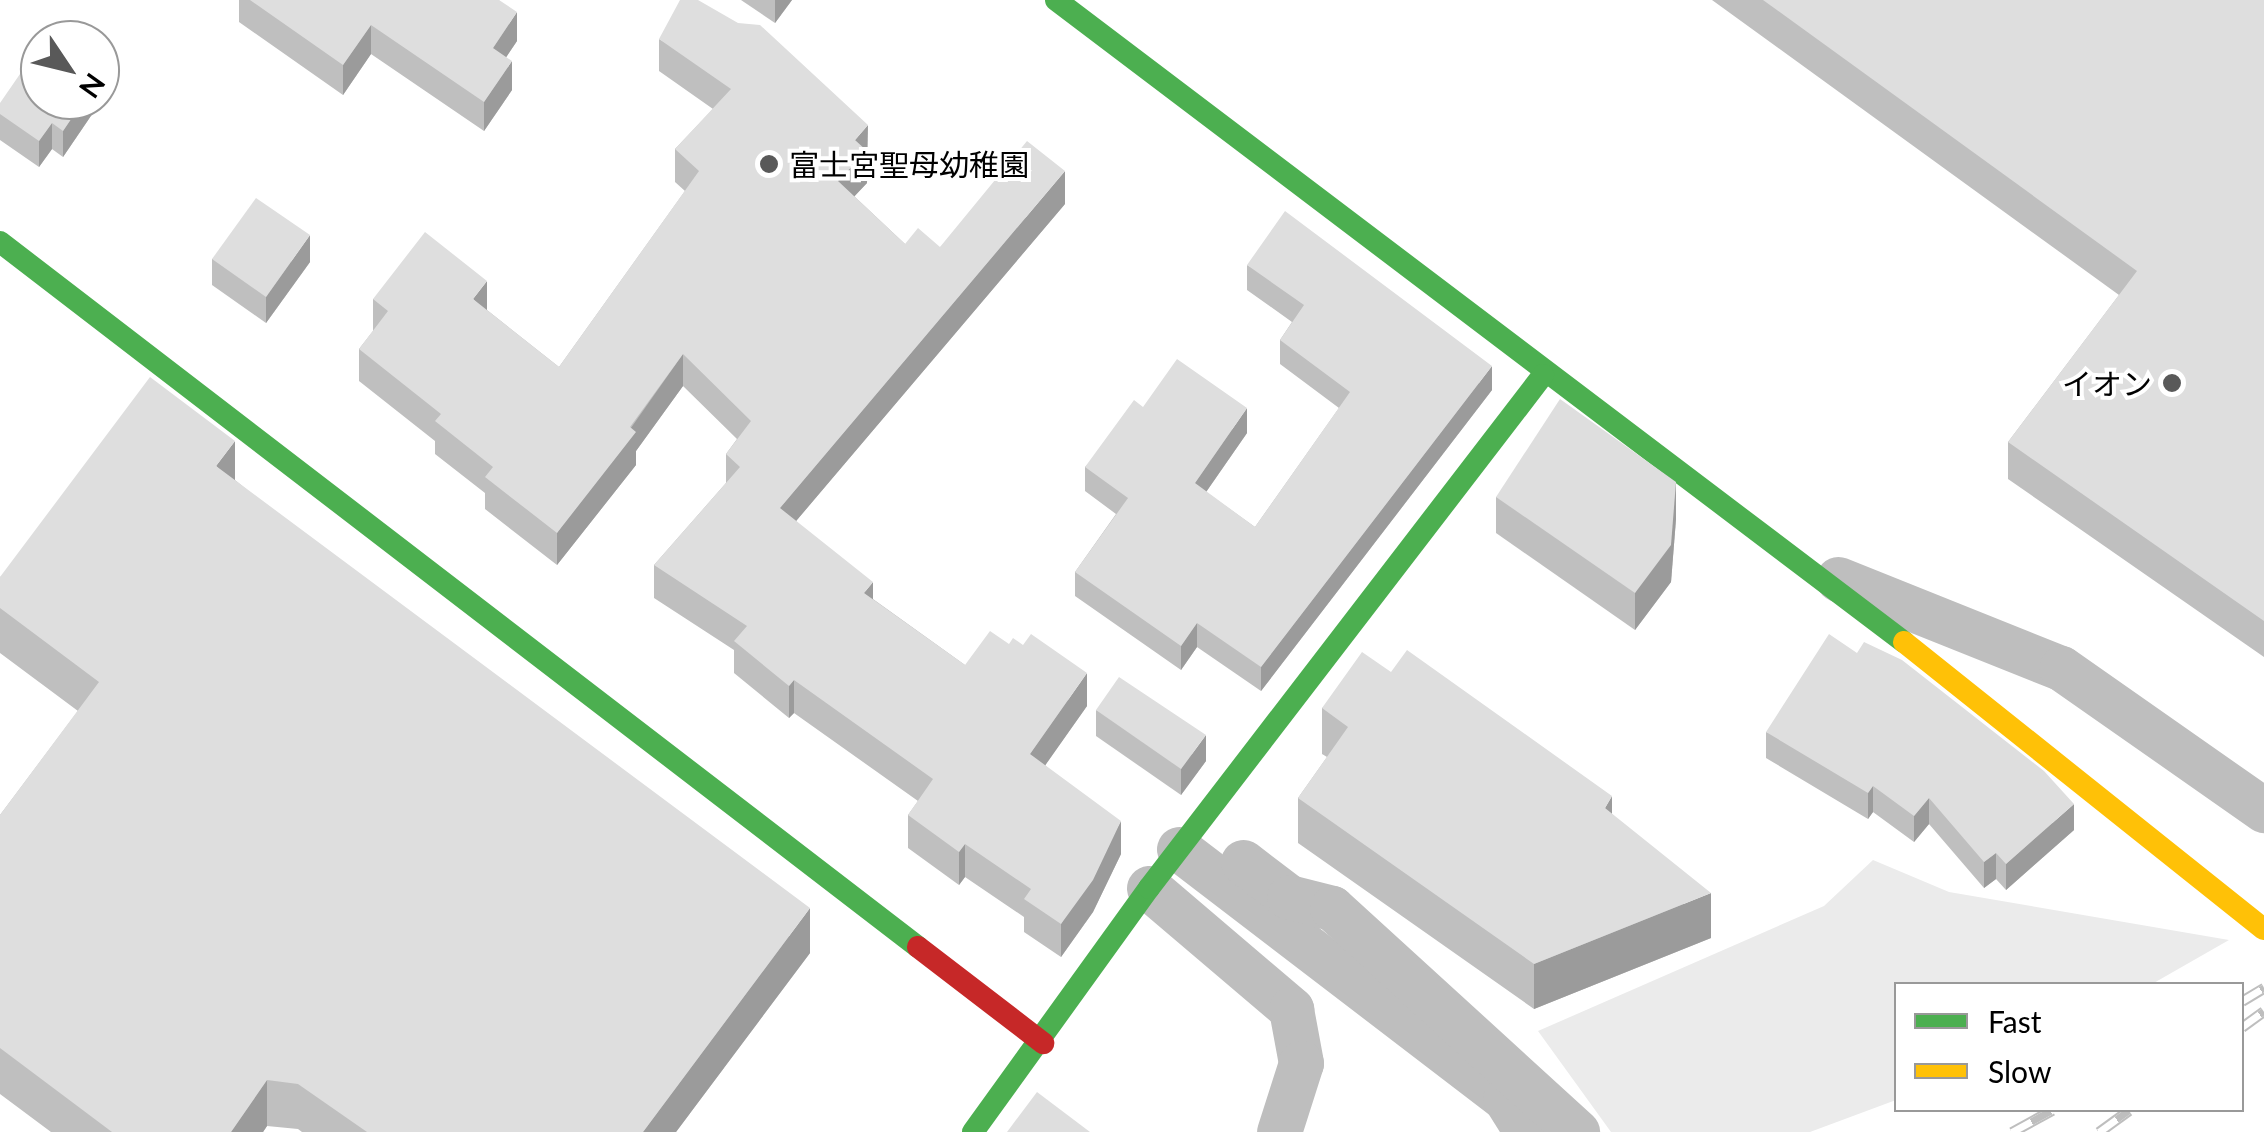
<!DOCTYPE html>
<meta charset="utf-8">
<style>
body{margin:0}
#map{position:relative;width:2264px;height:1132px;overflow:hidden;background:#fff;font-family:Lato,"Noto Sans JP",sans-serif}
div>[style]{position:absolute}
[style*='--x']{left:calc(var(--x)*1px);top:calc(var(--y)*1px);width:calc(var(--w)*1px);rotate:calc(var(--a)*1deg)}
.green>*{inset:0;background:#ebebeb}
.street>*{height:45px;margin:-22.5px;padding:0 22.5px;transform-origin:22.5px;border-radius:22.5px;background:#bebebe}
.fast>*{height:22px;margin:-11px;padding:0 11px;transform-origin:11px;border-radius:11px;background:#4caf50}
.slow>*{height:22px;margin:-11px;padding:0 11px;transform-origin:11px;border-radius:11px;background:#ffc107}
.jam>*{height:22px;margin:-11px;padding:0 11px;transform-origin:11px;border-radius:11px;background:#c62828}
.rail>*{height:11px;margin-top:-5.5px;transform-origin:0;background:repeating-linear-gradient(90deg,#fff 0 22px,#bebebe 0 44px);box-sizing:border-box;border-block:2px solid #bebebe}
.wall>*{inset:0;background:#bfbfbf}
.shaded-wall>*{inset:0;background:#9b9b9b}
.building>*{inset:0;background:#dedede}
.dots>*{width:28px;height:28px;translate:-50% -50%;box-sizing:border-box;border:5px solid #fff;border-radius:50%}
span{translate:-50% -50%;white-space:nowrap;text-align:center;line-height:1.15;-webkit-text-stroke:8px #fff;paint-order:stroke}
.poi-label{font-size:30px;color:#000}
.left{translate:0 -50%;text-align:left}
.right{translate:-100% -50%;text-align:right}
.legend{position:absolute;left:1894px;top:982px;width:350px;height:130px;box-sizing:border-box;background:#fff;border:2px solid #999;margin:0;padding:12px 18px;list-style:none;font-size:30px;color:#000}
.legend li{display:flex;align-items:center;gap:20px;height:50px}
.legend b{width:50px;border:2px solid #999}
.north{position:absolute;left:20px;top:20px;width:100px;height:100px;box-sizing:border-box;background:#fff;border:2px solid #999;border-radius:50%;rotate:125deg;font-size:28px;font-weight:700;line-height:40px;text-align:center;color:#000}
.north::after{content:'';display:block;margin:auto;width:35px;height:45px;background:#595959;clip-path:polygon(50% 0,100% 100%,50% 72%,0 100%)}
</style>
<div id="map">
<div class="green">
<div style="clip-path:polygon(1873px 860px,1949px 892px,2229px 940px,2152px 984px,1896px 984px,1896px 1100px,1810px 1132px,1611px 1132px,1538px 1031px,1824px 906px)"></div>
</div>
<div class="street">
<div style="--x:1838;--y:579;--w:240;--a:21.8"></div>
<div style="--x:2061;--y:668;--w:248;--a:35"></div>
<div style="--x:1179;--y:849;--w:410;--a:37.4"></div>
<div style="--x:1505;--y:1098;--w:40;--a:58"></div>
<div style="--x:1243;--y:862;--w:58;--a:37.3"></div>
<div style="--x:1289;--y:897;--w:44;--a:14.3"></div>
<div style="--x:1332;--y:908;--w:332;--a:42.4"></div>
<div style="--x:1149;--y:888;--w:187;--a:40.4"></div>
<div style="--x:1291;--y:1009;--w:55;--a:79.5"></div>
<div style="--x:1301;--y:1063;--w:72;--a:107.7"></div>
</div>
<div class="fast">
<div style="--x:1056;--y:0;--w:1064;--a:37.13"></div>
<div style="--x:0;--y:242;--w:1157;--a:37.52"></div>
<div style="--x:973;--y:1132;--w:301;--a:-54.2"></div>
<div style="--x:1149;--y:888;--w:647;--a:-52.47"></div>
</div>
<div class="slow">
<div style="--x:1904;--y:642;--w:460;--a:38.6"></div>
</div>
<div class="jam">
<div style="--x:918;--y:947;--w:158;--a:37.5"></div>
</div>
<div class="rail">
<div style="--x:2242;--y:1001;--w:26;--a:-31"></div>
<div style="--x:2242;--y:1027;--w:27;--a:-36"></div>
<div style="--x:2012;--y:1132;--w:46;--a:-28.8"></div>
<div style="--x:2099;--y:1132;--w:37;--a:-36"></div>
</div>
<div class="wall">
<div style="clip-path:polygon(239px 0,499px 0,517px 41px,506px 57px,512px 90px,484px 131px,371px 54px,343px 95px,239px 22px)"></div>
<div style="clip-path:polygon(741px 0,792px 0,775px 23px)"></div>
<div style="clip-path:polygon(1712px 0,2264px 0,2264px 657px,2008px 479px,2008px 442px,2119px 295px)"></div>
<div style="clip-path:polygon(659px 39px,868px 157px,867px 183px,854px 196px,905px 244px,940px 247px,1065px 204px,796px 521px,873px 599px,965px 665px,1087px 706px,1045px 765px,1121px 854px,1093px 912px,1061px 957px,1024px 932px,1024px 917px,965px 877px,959px 885px,908px 848px,908px 815px,918px 801px,794px 713px,789px 718px,734px 673px,734px 650px,654px 598px,654px 565px,726px 483px,726px 454px,737px 439px,683px 386px,636px 451px,636px 465px,557px 565px,485px 509px,485px 493px,435px 454px,435px 441px,359px 381px,359px 349px,373px 331px,373px 299px,487px 310px,559px 367px,685px 191px,675px 182px,675px 149px,713px 109px,659px 71px)"></div>
<div style="clip-path:polygon(97px 100px,97px 107px,63px 157px,52px 149px,39px 167px,0 140px,0 103px)"></div>
<div style="clip-path:polygon(212px 259px,310px 262px,266px 323px,212px 285px)"></div>
<div style="clip-path:polygon(1247px 265px,1492px 390px,1261px 691px,1197px 647px,1181px 670px,1075px 596px,1075px 572px,1116px 514px,1085px 491px,1085px 467px,1143px 407px,1247px 433px,1206px 492px,1255px 527px,1339px 408px,1280px 364px,1280px 340px,1292px 322px,1247px 290px)"></div>
<div style="clip-path:polygon(235px 480px,810px 953px,676px 1132px,302px 1132px,298px 1129px,267px 1126px,263px 1132px,51px 1132px,0 1094px,0 815px,78px 711px,0 653px,0 577px)"></div>
<div style="clip-path:polygon(1496px 497px,1676px 519px,1671px 582px,1635px 630px,1496px 533px)"></div>
<div style="clip-path:polygon(1391px 672px,1612px 814px,1711px 938px,1534px 1009px,1298px 843px,1298px 798px,1327px 757px,1322px 754px,1322px 708px)"></div>
<div style="clip-path:polygon(1096px 710px,1206px 761px,1181px 795px,1096px 736px)"></div>
<div style="clip-path:polygon(1766px 732px,2074px 830px,2006px 890px,1996px 879px,1984px 888px,1929px 824px,1914px 842px,1873px 812px,1868px 819px,1766px 758px)"></div>
</div>
<div class="shaded-wall">
<div style="clip-path:polygon(775px 0,792px 0,775px 23px)"></div>
<div style="clip-path:polygon(517px 12px,517px 41px,493px 77px,493px 48px)"></div>
<div style="clip-path:polygon(371px 25px,371px 54px,343px 95px,343px 65px)"></div>
<div style="clip-path:polygon(512px 61px,512px 90px,484px 131px,484px 102px)"></div>
<div style="clip-path:polygon(84px 100px,97px 100px,97px 107px,63px 157px,63px 131px)"></div>
<div style="clip-path:polygon(52px 123px,52px 149px,39px 167px,39px 141px)"></div>
<div style="clip-path:polygon(868px 125px,867px 183px,838px 214px,838px 181px,855px 140px)"></div>
<div style="clip-path:polygon(1065px 171px,1065px 204px,780px 540px,780px 508px)"></div>
<div style="clip-path:polygon(310px 235px,310px 262px,266px 323px,266px 297px)"></div>
<div style="clip-path:polygon(487px 281px,487px 314px,473px 299px)"></div>
<div style="clip-path:polygon(683px 354px,683px 386px,636px 451px,636px 465px,557px 565px,557px 533px)"></div>
<div style="clip-path:polygon(1492px 366px,1492px 390px,1261px 691px,1261px 667px)"></div>
<div style="clip-path:polygon(1247px 408px,1247px 433px,1195px 508px,1195px 483px)"></div>
<div style="clip-path:polygon(235px 441px,235px 486px,216px 466px)"></div>
<div style="clip-path:polygon(1676px 482px,1676px 519px,1671px 582px,1635px 630px,1635px 593px)"></div>
<div style="clip-path:polygon(873px 582px,873px 615px,864px 593px)"></div>
<div style="clip-path:polygon(1197px 623px,1197px 647px,1181px 670px,1181px 646px)"></div>
<div style="clip-path:polygon(1087px 673px,1087px 706px,1030px 787px,1030px 754px)"></div>
<div style="clip-path:polygon(794px 680px,794px 713px,789px 718px,789px 686px)"></div>
<div style="clip-path:polygon(1206px 735px,1206px 761px,1181px 795px,1181px 769px)"></div>
<div style="clip-path:polygon(1873px 786px,1873px 812px,1868px 819px,1868px 793px)"></div>
<div style="clip-path:polygon(1612px 796px,1612px 842px,1605px 808px)"></div>
<div style="clip-path:polygon(1929px 798px,1929px 824px,1914px 842px,1914px 816px)"></div>
<div style="clip-path:polygon(2074px 804px,2074px 830px,2006px 890px,2006px 864px)"></div>
<div style="clip-path:polygon(1121px 821px,1121px 854px,1093px 912px,1061px 957px,1061px 924px)"></div>
<div style="clip-path:polygon(965px 844px,965px 877px,959px 885px,959px 852px)"></div>
<div style="clip-path:polygon(1996px 853px,1996px 879px,1984px 888px,1984px 862px)"></div>
<div style="clip-path:polygon(1711px 893px,1711px 938px,1534px 1009px,1534px 964px)"></div>
<div style="clip-path:polygon(810px 908px,810px 953px,676px 1132px,643px 1132px)"></div>
<div style="clip-path:polygon(267px 1080px,267px 1126px,263px 1132px,231px 1132px)"></div>
</div>
<div class="building">
<div style="clip-path:polygon(250px 0,499px 0,517px 12px,493px 48px,512px 61px,484px 102px,371px 25px,343px 65px)"></div>
<div style="clip-path:polygon(680px 0,698px 0,738px 23px,760px 25px,868px 125px,855px 140px,867px 151px,838px 181px,905px 244px,918px 228px,940px 247px,1027px 141px,1065px 171px,780px 508px,873px 582px,864px 593px,965px 665px,990px 631px,1009px 644px,1013px 638px,1023px 645px,1031px 634px,1087px 673px,1030px 754px,1121px 821px,1093px 880px,1061px 924px,1024px 899px,1031px 889px,965px 844px,959px 852px,908px 815px,933px 779px,794px 680px,789px 686px,734px 641px,747px 626px,654px 565px,740px 467px,726px 454px,751px 421px,683px 354px,630px 427px,636px 432px,557px 533px,485px 477px,493px 467px,435px 421px,441px 414px,359px 349px,388px 311px,373px 299px,425px 232px,487px 281px,473px 299px,559px 367px,699px 171px,675px 149px,731px 89px,659px 39px)"></div>
<div style="clip-path:polygon(1763px 0,2264px 0,2264px 621px,2008px 442px,2137px 271px)"></div>
<div style="clip-path:polygon(40px 45px,40px 100px,84px 100px,63px 131px,52px 123px,39px 141px,0 114px,0 103px)"></div>
<div style="clip-path:polygon(256px 198px,310px 235px,266px 297px,212px 259px)"></div>
<div style="clip-path:polygon(1285px 211px,1492px 366px,1261px 667px,1197px 623px,1181px 646px,1075px 572px,1128px 498px,1085px 467px,1134px 400px,1143px 407px,1177px 359px,1247px 408px,1195px 483px,1255px 527px,1350px 392px,1280px 340px,1304px 305px,1247px 265px)"></div>
<div style="clip-path:polygon(150px 377px,235px 441px,216px 466px,810px 908px,643px 1132px,367px 1132px,298px 1084px,267px 1080px,231px 1132px,112px 1132px,0 1048px,0 815px,99px 682px,0 608px,0 577px)"></div>
<div style="clip-path:polygon(1560px 399px,1676px 482px,1671px 545px,1635px 593px,1496px 497px)"></div>
<div style="clip-path:polygon(1829px 634px,1857px 653px,1864px 642px,1902px 660px,2044px 771px,2074px 804px,2006px 864px,1996px 853px,1984px 862px,1929px 798px,1914px 816px,1873px 786px,1868px 793px,1766px 732px)"></div>
<div style="clip-path:polygon(1407px 650px,1612px 796px,1605px 808px,1711px 893px,1534px 964px,1298px 798px,1348px 727px,1322px 708px,1362px 652px,1391px 672px)"></div>
<div style="clip-path:polygon(1119px 677px,1206px 735px,1181px 769px,1096px 710px)"></div>
<div style="clip-path:polygon(1037px 1092px,1090px 1132px,1007px 1132px)"></div>
</div>
<div class="dots">
<div style="left:769px;top:164px;background:#595959"></div>
<div style="left:2172px;top:383px;background:#595959"></div>
</div>
<div class="poi-label">
<span class="left" style="left:789px;top:164px">富士宮聖母幼稚園</span>
<span class="right" style="left:2152px;top:383px">イオン</span>
</div>
<ul class="legend">
<li><b style="height:12px;background:#4caf50"></b>Fast</li>
<li><b style="height:12px;background:#ffc107"></b>Slow</li>
</ul>
<div class="north">N</div>
</div>
